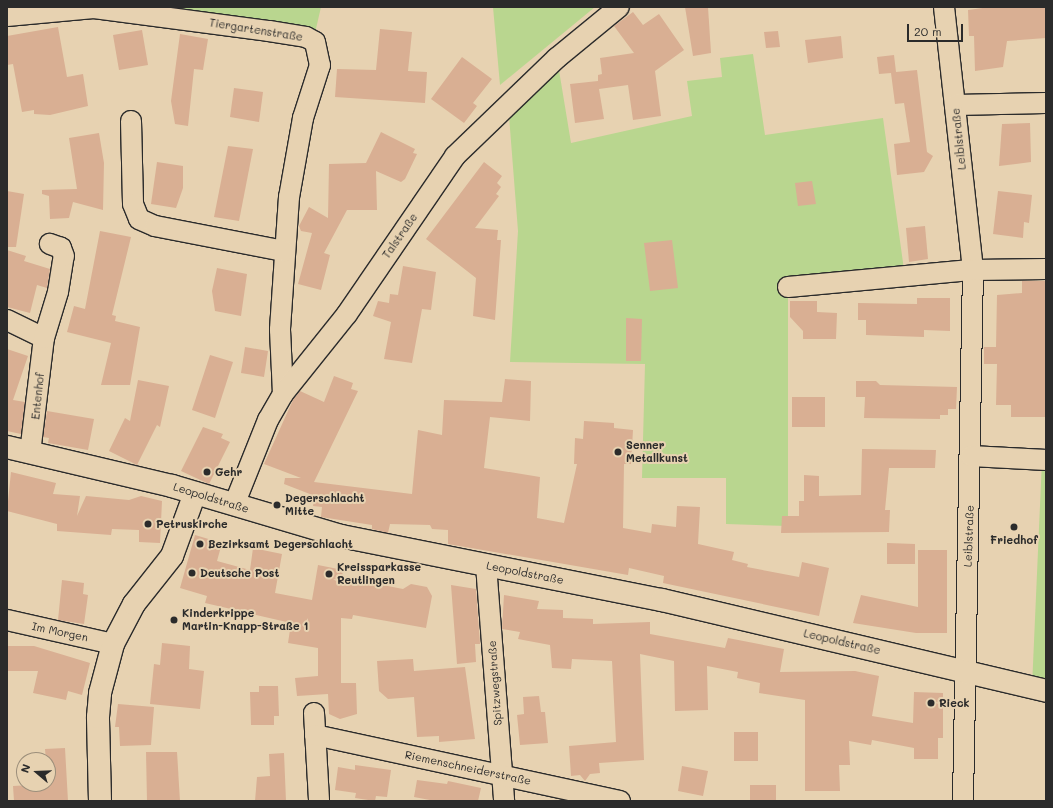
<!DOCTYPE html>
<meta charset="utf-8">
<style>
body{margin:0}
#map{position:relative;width:1053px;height:808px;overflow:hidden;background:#e7d2b1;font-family:Mali,sans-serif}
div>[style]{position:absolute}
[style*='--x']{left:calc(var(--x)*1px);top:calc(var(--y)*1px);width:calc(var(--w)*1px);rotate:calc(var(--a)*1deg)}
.green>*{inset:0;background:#b9d68f}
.building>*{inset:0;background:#d9af93}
.roads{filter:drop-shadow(1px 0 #2b2b2b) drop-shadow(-1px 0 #2b2b2b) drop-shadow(0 1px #2b2b2b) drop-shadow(0 -1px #2b2b2b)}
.minor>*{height:20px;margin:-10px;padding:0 10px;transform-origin:10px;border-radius:10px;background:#e7d2b1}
.tertiary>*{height:22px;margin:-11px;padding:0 11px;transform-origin:11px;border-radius:11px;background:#e7d2b1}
.dots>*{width:11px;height:11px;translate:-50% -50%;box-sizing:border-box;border:2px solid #e7d2b1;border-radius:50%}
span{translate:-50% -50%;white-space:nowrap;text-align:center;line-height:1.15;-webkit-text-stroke:4px #e7d2b1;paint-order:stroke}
.street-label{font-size:11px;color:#2b2b2b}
.poi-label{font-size:11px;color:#2b2b2b;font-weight:700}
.left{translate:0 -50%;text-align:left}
.frame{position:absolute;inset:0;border:8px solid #2b2b2b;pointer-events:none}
.north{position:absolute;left:16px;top:752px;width:40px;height:40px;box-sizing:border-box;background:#e7d2b1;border:1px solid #9c8f7b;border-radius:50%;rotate:289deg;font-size:11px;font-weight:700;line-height:16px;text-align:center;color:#2b2b2b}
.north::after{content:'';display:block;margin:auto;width:14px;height:18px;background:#2b2b2b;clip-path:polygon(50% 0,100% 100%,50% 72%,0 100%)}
.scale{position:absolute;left:907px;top:24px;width:56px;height:18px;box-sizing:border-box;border:2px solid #2b2b2b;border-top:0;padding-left:5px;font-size:12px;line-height:14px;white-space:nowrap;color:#2b2b2b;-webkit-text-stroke:3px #e7d2b1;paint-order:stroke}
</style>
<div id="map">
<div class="green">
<div style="clip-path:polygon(157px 7px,321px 7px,315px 33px)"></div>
<div style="clip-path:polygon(493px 7px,595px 7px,500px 85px)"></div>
<div style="clip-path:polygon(753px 54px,765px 135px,883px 118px,905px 277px,788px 287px,788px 526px,726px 524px,726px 478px,642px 478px,645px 364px,510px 362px,518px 231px,508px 103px,557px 58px,571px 143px,692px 116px,687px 81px,722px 77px,720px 58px)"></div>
<div style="clip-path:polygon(1042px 460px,1046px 460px,1046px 691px,1032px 687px)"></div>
</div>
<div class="building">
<div style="clip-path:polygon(685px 7px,708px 7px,711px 53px,693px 56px)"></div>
<div style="clip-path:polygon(990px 7px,1046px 7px,1046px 38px,1007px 41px,1003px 67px,975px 71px,974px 36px,969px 36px,968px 10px)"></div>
<div style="clip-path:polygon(633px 12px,643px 25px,659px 14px,684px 50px,655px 71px,661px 116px,633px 120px,628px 85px,599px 89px,604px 119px,575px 123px,570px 84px,598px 81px,598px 75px,602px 74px,600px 58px,634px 53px,614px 26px)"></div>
<div style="clip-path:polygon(58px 27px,67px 77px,83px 74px,88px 106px,50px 115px,34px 114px,34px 110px,22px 112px,13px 64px,7px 65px,7px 36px)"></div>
<div style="clip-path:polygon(380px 29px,412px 32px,408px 71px,427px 72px,425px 103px,335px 97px,337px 69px,376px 70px)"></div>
<div style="clip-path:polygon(142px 30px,148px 65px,119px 70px,113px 35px)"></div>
<div style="clip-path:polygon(778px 31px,780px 47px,766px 48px,764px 32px)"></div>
<div style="clip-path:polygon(180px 34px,208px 39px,203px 70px,194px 69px,188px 126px,175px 124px,171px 101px)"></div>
<div style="clip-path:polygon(841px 36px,843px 58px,808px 63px,805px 40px)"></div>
<div style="clip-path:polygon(894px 55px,896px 72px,917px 70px,927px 152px,933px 156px,924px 172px,897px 175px,894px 144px,910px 142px,904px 103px,895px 104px,891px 73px,879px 74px,877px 57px)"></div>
<div style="clip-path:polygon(462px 57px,492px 79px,473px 103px,477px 106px,464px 123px,431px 99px)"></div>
<div style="clip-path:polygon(234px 88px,263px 92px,259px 122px,230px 117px)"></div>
<div style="clip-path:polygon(1030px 123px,1031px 162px,999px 166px,1002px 124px)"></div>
<div style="clip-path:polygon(381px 132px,415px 149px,413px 153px,417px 154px,405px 179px,401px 182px,376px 171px,377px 210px,347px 210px,324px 253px,330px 255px,321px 290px,298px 284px,312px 233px,301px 231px,299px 226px,309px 207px,328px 218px,329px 164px,366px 163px)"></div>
<div style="clip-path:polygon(99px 133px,104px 163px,103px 210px,73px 202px,69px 218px,50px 219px,49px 196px,42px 194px,42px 190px,77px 189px,69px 138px)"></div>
<div style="clip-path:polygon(228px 146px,253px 149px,239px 221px,214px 217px)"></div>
<div style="clip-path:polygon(157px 162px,183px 166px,183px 188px,176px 208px,151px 204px)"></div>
<div style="clip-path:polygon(484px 162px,502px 176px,497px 183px,501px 187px,496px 194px,499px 196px,475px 228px,498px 230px,497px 240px,501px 240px,495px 320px,473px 316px,476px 278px,426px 239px)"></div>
<div style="clip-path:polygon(812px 181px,816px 204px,798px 206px,795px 183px)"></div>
<div style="clip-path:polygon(7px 191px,24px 194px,16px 247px,7px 247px)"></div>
<div style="clip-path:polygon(998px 191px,1032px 195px,1029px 223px,1024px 222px,1023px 238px,993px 234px)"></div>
<div style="clip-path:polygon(925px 226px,928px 259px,909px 262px,906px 228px)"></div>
<div style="clip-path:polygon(100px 231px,131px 237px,112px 315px,116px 316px,115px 321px,140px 327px,130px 385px,101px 385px,111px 343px,67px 332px,74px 306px,85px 309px)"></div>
<div style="clip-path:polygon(672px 240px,678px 288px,650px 291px,644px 243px)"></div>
<div style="clip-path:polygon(7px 250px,26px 256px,24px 261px,50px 269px,47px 288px,37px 285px,30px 313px,7px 307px)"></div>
<div style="clip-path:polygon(403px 266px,436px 272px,431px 310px,422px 309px,412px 363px,384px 359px,391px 322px,373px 316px,378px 301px,389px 303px,390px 294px,398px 295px)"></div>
<div style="clip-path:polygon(217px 268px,247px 274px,241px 316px,215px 311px,212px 291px)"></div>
<div style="clip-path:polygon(1022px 281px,1046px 281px,1046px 417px,1011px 417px,1011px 405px,996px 405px,997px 364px,984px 364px,984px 347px,996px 347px,997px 295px,1022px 293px)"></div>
<div style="clip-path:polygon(917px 298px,950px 298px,950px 331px,924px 330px,924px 337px,866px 335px,866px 320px,858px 320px,858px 303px,917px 304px)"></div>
<div style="clip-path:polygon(790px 301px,817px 301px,817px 312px,837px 313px,836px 339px,803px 339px,803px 331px,790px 317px)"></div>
<div style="clip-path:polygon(626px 318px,642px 319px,641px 361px,626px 361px)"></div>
<div style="clip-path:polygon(245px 347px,268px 351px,264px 377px,241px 373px)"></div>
<div style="clip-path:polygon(7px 349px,28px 356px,13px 400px,25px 402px,21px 434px,7px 431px)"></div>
<div style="clip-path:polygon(210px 355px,233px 362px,215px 418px,192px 410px)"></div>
<div style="clip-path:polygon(334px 376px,353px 383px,351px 389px,358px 391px,314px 482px,412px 494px,418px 430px,442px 435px,444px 400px,502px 402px,505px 379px,531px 381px,530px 421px,490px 417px,484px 468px,540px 477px,537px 518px,564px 523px,577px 464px,574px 464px,575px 438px,583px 439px,584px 421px,614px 423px,614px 428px,633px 430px,631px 464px,624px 464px,623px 528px,651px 533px,652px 524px,676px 527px,677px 506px,700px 507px,698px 544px,734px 552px,732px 560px,748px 564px,747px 567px,799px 577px,802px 562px,829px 568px,819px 616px,663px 583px,664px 576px,629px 568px,628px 575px,448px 544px,448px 530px,432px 529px,430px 525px,390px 524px,388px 533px,372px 529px,372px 525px,321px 517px,322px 507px,313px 506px,315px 496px,284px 484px,285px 478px,301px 478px,264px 464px,293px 400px,300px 391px,324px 402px)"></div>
<div style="clip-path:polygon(138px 380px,169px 386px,160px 427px,157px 425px,137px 465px,109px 451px,125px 418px,130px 421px)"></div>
<div style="clip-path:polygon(856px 381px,876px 381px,880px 385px,957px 387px,956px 409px,948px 409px,948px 415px,940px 415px,940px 419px,864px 418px,865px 397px,856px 397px)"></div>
<div style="clip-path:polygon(792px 397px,825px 397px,825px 427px,792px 427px)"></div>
<div style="clip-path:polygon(47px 411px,94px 419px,88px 450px,48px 443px,49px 438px,43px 437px)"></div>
<div style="clip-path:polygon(203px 427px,223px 434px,221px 438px,230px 442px,209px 484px,181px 471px)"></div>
<div style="clip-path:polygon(862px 449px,936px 450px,935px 468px,889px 468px,885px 510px,890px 510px,889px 532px,781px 533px,782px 516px,799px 516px,799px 501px,804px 501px,804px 475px,819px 476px,819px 496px,861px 495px)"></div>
<div style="clip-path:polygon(11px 472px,56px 483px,53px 494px,80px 496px,77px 516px,86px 496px,129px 500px,141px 496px,162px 501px,160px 543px,139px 542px,139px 530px,112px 529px,111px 535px,57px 531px,57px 524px,7px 511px)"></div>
<div style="clip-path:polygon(195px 535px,222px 543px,217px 561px,250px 570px,253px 548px,282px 554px,275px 593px,312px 600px,318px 565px,343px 570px,342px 577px,403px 589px,411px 584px,427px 587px,432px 596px,426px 628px,353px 615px,352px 619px,341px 618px,341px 683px,356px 683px,357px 714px,340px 719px,329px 714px,328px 694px,297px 696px,295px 678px,318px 676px,318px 648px,288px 643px,291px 623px,205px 603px,207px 596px,180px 588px)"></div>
<div style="clip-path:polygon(887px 543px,915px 544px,915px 564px,887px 564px)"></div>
<div style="clip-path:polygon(918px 550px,947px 550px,947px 633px,916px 633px,853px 623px,861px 595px,918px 607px)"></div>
<div style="clip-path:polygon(62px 580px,84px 583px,83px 594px,88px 595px,84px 624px,58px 620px)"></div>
<div style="clip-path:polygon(451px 585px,476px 589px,480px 644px,475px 644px,476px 662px,457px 664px)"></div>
<div style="clip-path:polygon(504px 595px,539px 601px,537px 609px,563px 610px,563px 618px,593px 619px,593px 624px,650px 622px,650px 634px,725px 648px,728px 638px,784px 649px,780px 672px,855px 671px,879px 676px,872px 716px,913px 723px,914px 692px,943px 693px,943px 738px,938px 738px,938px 759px,914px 759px,914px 748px,872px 740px,871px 745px,849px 741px,850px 765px,839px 765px,840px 791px,805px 791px,805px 700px,759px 693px,760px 683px,737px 678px,738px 672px,707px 666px,708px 710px,675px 711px,674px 661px,640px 654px,644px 760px,599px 763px,600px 773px,590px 774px,585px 781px,580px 775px,571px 776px,569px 746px,616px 742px,612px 661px,572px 659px,571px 669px,552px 668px,550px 645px,518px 639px,520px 632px,502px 629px)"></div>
<div style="clip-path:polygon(162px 643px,190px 646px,189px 669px,204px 671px,200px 709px,150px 704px,154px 664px,160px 665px)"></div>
<div style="clip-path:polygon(7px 646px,34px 646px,90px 663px,82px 695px,68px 691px,66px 700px,33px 693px,38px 671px,7px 671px)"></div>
<div style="clip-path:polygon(413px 659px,414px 671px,465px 667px,475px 739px,439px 742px,439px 736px,417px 737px,414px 697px,388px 699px,379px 691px,377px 661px)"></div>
<div style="clip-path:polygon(259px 686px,278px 686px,279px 716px,274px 716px,274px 725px,251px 725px,250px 692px,259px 692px)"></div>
<div style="clip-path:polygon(539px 696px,541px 712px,545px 712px,548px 743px,520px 745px,517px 715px,524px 714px,523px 697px)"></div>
<div style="clip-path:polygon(118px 704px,154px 707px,151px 745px,120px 746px,119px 727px,115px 727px)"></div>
<div style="clip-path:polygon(734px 732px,758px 732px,758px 761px,734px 761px)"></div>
<div style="clip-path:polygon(65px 748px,68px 801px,14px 801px,13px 786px,48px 784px,45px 749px)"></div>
<div style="clip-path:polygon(146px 752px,177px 752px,180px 801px,147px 801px)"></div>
<div style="clip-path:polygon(284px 753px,286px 801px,255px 801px,257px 777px,270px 776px,269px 754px)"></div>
<div style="clip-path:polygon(355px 765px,391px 770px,387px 797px,376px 796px,375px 801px,355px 798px,356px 793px,335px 790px,338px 767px,355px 770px)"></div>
<div style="clip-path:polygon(682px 766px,708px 771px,703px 796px,678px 791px)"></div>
<div style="clip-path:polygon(417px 780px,447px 784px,448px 781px,481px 788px,478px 801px,435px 801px,414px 797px)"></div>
<div style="clip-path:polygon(750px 785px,776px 785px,776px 801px,750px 801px)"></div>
</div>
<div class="roads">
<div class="minor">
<div style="--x:944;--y:7;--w:265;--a:83.7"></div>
<div style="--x:973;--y:270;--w:531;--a:91.08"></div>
<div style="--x:7;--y:16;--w:87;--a:-5.3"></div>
<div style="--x:94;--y:8;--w:177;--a:7.5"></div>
<div style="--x:269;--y:31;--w:37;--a:9"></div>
<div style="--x:306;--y:37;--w:10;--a:29"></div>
<div style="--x:315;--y:42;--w:24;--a:78"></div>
<div style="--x:320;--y:65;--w:56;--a:107.8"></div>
<div style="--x:303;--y:118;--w:80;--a:100"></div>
<div style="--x:289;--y:197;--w:133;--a:93.9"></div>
<div style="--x:280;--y:330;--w:64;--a:87.3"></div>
<div style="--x:955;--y:105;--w:91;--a:-1.3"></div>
<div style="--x:131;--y:121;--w:83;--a:88.6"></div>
<div style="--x:133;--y:204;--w:16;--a:68"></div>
<div style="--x:139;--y:219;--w:17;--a:24"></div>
<div style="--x:155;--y:226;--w:131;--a:11"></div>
<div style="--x:788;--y:287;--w:186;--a:-5.3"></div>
<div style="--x:973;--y:270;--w:73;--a:-0.8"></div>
<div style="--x:7;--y:320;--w:41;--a:25.9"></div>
<div style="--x:30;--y:453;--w:116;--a:-83.1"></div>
<div style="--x:44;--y:338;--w:48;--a:-73.1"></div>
<div style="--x:58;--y:292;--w:36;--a:-81"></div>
<div style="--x:64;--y:256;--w:9;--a:-111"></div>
<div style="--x:61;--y:248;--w:12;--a:-160"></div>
<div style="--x:971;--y:456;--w:75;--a:3.1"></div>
<div style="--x:234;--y:505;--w:92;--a:-68.2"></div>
<div style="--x:268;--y:420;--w:30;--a:-60"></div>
<div style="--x:283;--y:394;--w:102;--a:-51.3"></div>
<div style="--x:347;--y:314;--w:191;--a:-55.6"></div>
<div style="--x:455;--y:156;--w:141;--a:-43.9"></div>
<div style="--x:557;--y:58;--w:80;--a:-39.4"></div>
<div style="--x:486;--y:565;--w:237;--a:85.6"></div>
<div style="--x:7;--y:620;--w:109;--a:12.8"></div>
<div style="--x:314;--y:713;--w:88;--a:86.7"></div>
<div style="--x:315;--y:735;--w:312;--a:12.2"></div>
</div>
<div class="tertiary">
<div style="--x:7;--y:447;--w:170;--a:13.3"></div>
<div style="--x:172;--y:486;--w:176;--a:16.5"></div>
<div style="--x:341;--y:536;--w:327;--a:11.3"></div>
<div style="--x:662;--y:600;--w:395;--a:13.3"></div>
<div style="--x:100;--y:801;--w:84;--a:-91.4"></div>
<div style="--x:98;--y:717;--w:24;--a:-85"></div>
<div style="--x:100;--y:693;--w:51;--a:-75.1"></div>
<div style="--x:113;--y:644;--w:45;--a:-62.3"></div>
<div style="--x:134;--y:604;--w:61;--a:-51.6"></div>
<div style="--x:172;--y:556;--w:67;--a:-69.9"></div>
</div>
</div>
<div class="dots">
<div style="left:618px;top:452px;background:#2b2b2b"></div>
<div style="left:207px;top:472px;background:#2b2b2b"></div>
<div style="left:277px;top:505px;background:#2b2b2b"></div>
<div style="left:148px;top:524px;background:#2b2b2b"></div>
<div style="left:1014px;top:527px;background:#2b2b2b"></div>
<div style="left:200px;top:544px;background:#2b2b2b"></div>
<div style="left:192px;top:573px;background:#2b2b2b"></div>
<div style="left:329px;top:574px;background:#2b2b2b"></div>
<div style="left:174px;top:620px;background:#2b2b2b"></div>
<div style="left:931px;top:703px;background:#2b2b2b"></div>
</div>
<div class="street-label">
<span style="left:256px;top:30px;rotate:9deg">Tiergartenstraße</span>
<span style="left:959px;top:139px;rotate:-96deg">Leiblstraße</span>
<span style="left:400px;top:236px;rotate:-55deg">Talstraße</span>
<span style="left:38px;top:396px;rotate:-84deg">Entenhof</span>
<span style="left:211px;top:498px;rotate:17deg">Leopoldstraße</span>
<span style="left:969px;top:536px;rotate:-88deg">Leiblstraße</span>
<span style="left:525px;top:573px;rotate:11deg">Leopoldstraße</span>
<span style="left:60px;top:632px;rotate:12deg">Im Morgen</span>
<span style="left:842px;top:642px;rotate:13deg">Leopoldstraße</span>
<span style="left:495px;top:683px;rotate:-94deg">Spitzwegstraße</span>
<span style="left:468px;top:768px;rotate:12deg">Riemenschneiderstraße</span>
</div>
<div class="poi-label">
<span class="left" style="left:626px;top:452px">Senner<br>Metallkunst</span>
<span class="left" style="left:215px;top:472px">Gehr</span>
<span class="left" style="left:285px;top:505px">Degerschlacht<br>Mitte</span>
<span class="left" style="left:156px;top:524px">Petruskirche</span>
<span style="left:1014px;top:540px">Friedhof</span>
<span class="left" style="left:208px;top:544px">Bezirksamt Degerschlacht</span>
<span class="left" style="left:337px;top:574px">Kreissparkasse<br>Reutlingen</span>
<span class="left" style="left:200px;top:573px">Deutsche Post</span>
<span class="left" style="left:182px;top:620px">Kinderkrippe<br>Martin-Knapp-Straße 1</span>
<span class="left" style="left:939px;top:703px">Rieck</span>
</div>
<div class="frame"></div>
<div class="north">N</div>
<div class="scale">20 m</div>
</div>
